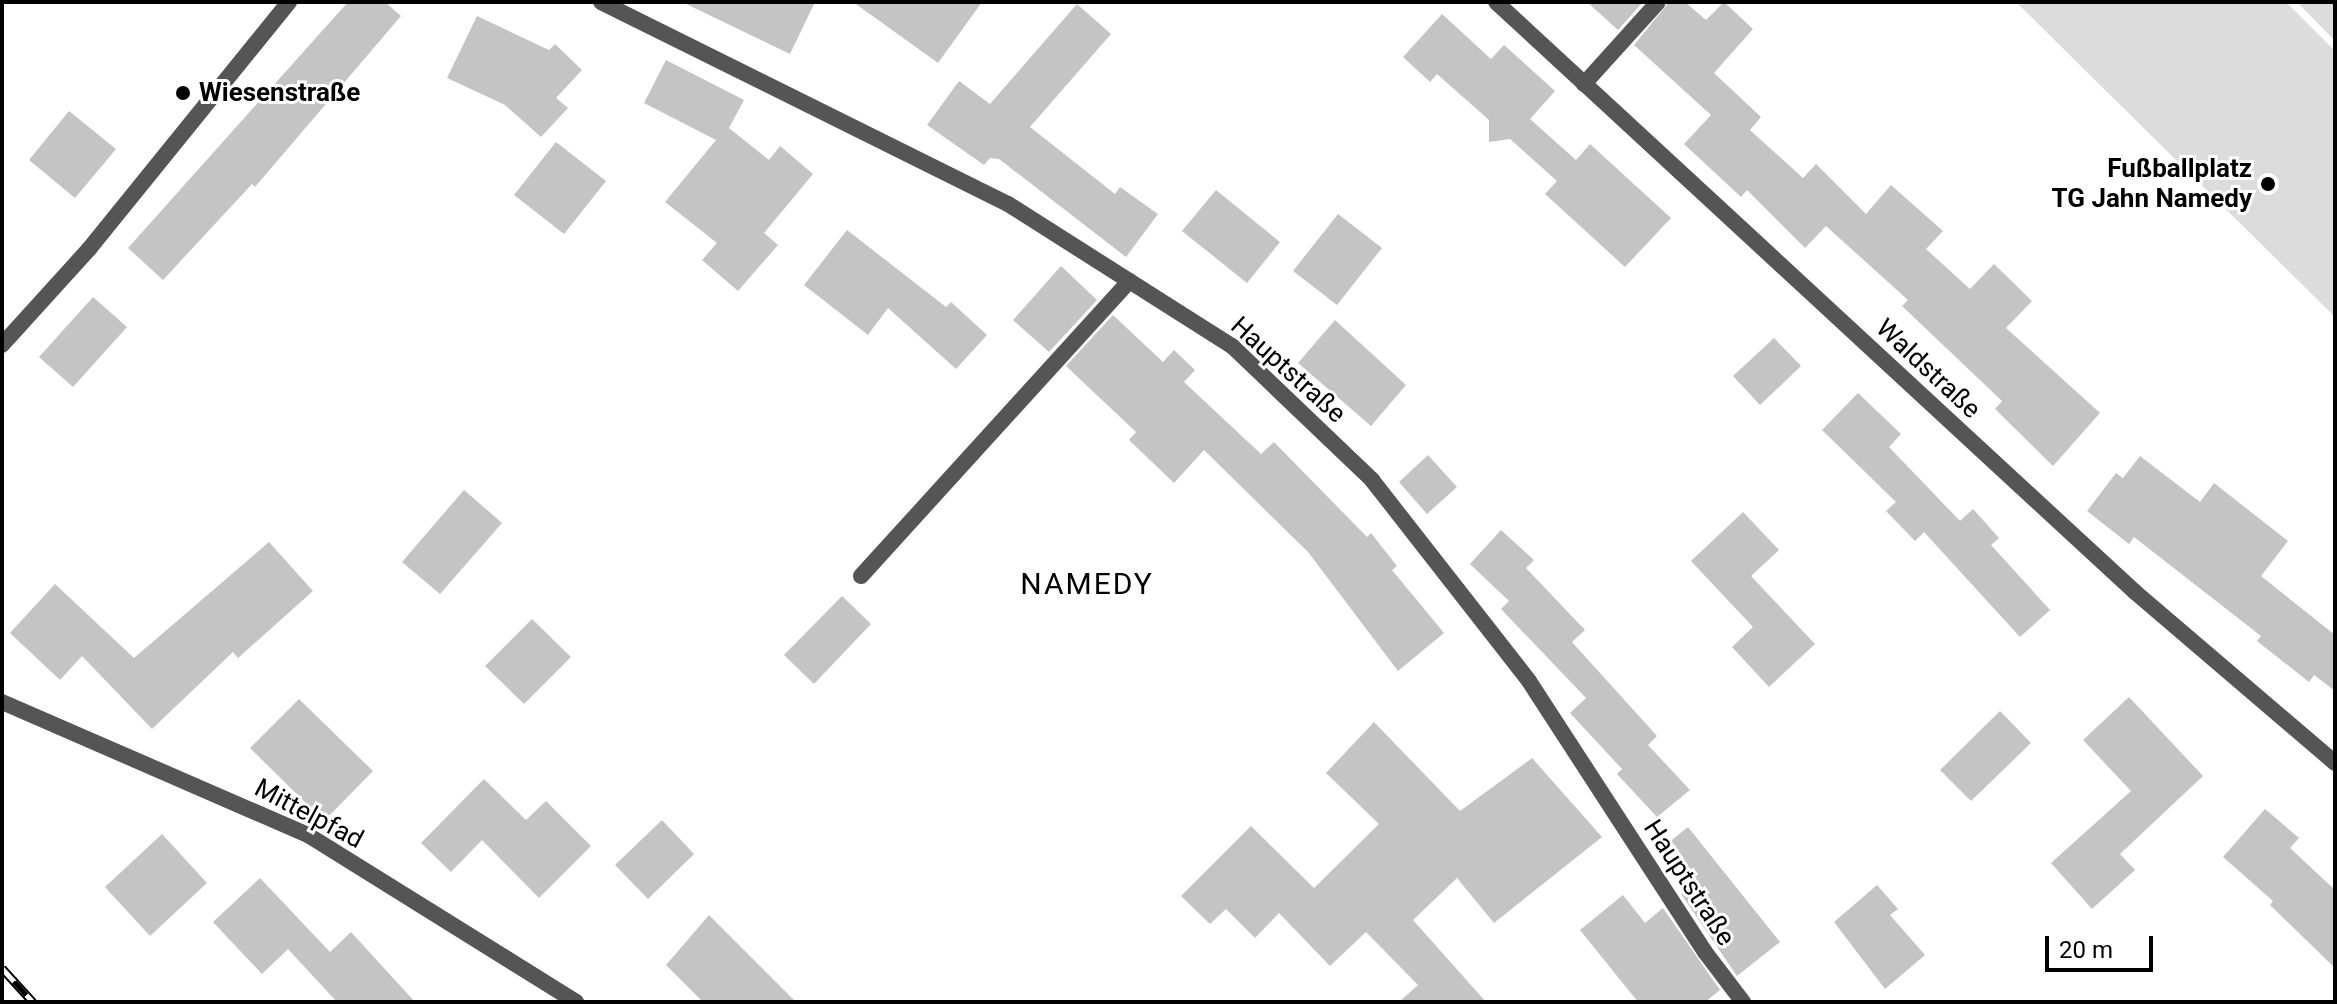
<!DOCTYPE html>
<meta charset="utf-8">
<style>
body{margin:0}
#map{position:relative;width:2337px;height:1004px;overflow:hidden;background:#fff;font-family:Roboto,sans-serif}
div>[style]{position:absolute}
[style*='--x']{left:calc(var(--x)*1px);top:calc(var(--y)*1px);width:calc(var(--w)*1px);rotate:calc(var(--a)*1deg)}
.green>*{inset:0;background:#dcdcdc}
.building>*{inset:0;background:#c4c4c4}
.service>*{height:16px;margin:-8px;padding:0 8px;transform-origin:8px;border-radius:8px;background:#555}
.minor>*{height:16px;margin:-8px;padding:0 8px;transform-origin:8px;border-radius:8px;background:#555}
.rail>*{height:9px;margin-top:-4.5px;transform-origin:0;background:repeating-linear-gradient(90deg,#fff 0 18px,#000 0 36px);box-sizing:border-box;border-block:2px solid #000}
.dots>*{width:22px;height:22px;translate:-50% -50%;box-sizing:border-box;border:4px solid #fff;border-radius:50%}
span{translate:-50% -50%;white-space:nowrap;text-align:center;line-height:1.15;-webkit-text-stroke:6px #fff;paint-order:stroke}
.poi-label{font-size:26px;color:#000;font-weight:700}
.left{translate:0 -50%;text-align:left}
.right{translate:-100% -50%;text-align:right}
.street-label{font-size:26px;color:#000}
.quarter-label{font-size:30px;color:#000;letter-spacing:2px}
.frame{position:absolute;inset:0;border:4px solid #000;pointer-events:none}
.scale{position:absolute;left:2045px;top:936px;width:108px;height:36px;box-sizing:border-box;border:4px solid #000;border-top:0;padding-left:10px;font-size:24px;line-height:28px;white-space:nowrap;color:#000;-webkit-text-stroke:6px #fff;paint-order:stroke}
</style>
<div id="map">
<div class="green">
<div style="clip-path:polygon(2016px 2px,2286px 2px,2335px 51px,2335px 317px)"></div>
<div style="clip-path:polygon(2297px 2px,2335px 2px,2335px 41px)"></div>
</div>
<div class="building">
<div style="clip-path:polygon(348px 2px,385px 2px,401px 16px,255px 187px,252px 184px,163px 280px,128px 248px)"></div>
<div style="clip-path:polygon(682px 2px,815px 2px,790px 54px)"></div>
<div style="clip-path:polygon(853px 2px,982px 2px,938px 63px)"></div>
<div style="clip-path:polygon(1587px 2px,1643px 2px,1618px 30px)"></div>
<div style="clip-path:polygon(1669px 2px,1685px 2px,1706px 20px,1724px 2px,1753px 29px,1714px 73px,1761px 117px,1750px 130px,1803px 178px,1816px 164px,1866px 214px,1891px 185px,1943px 231px,1926px 249px,1970px 289px,1994px 264px,2032px 301px,2006px 328px,2100px 413px,2053px 466px,1995px 409px,2002px 401px,1902px 306px,1908px 300px,1826px 226px,1805px 248px,1747px 190px,1741px 197px,1684px 144px,1711px 115px,1634px 45px)"></div>
<div style="clip-path:polygon(1077px 4px,1111px 34px,1030px 127px,1115px 194px,1120px 187px,1158px 214px,1126px 257px,999px 159px,990px 158px,984px 165px,927px 125px,959px 81px,990px 104px)"></div>
<div style="clip-path:polygon(1442px 14px,1491px 59px,1504px 45px,1555px 91px,1530px 119px,1576px 160px,1590px 144px,1671px 218px,1625px 267px,1545px 194px,1557px 181px,1510px 139px,1489px 142px,1489px 120px,1437px 74px,1430px 82px,1403px 57px)"></div>
<div style="clip-path:polygon(477px 16px,549px 50px,555px 44px,582px 70px,556px 98px,568px 108px,541px 137px,505px 105px,447px 78px)"></div>
<div style="clip-path:polygon(666px 60px,744px 100px,729px 128px,769px 160px,780px 146px,813px 174px,764px 233px,778px 245px,738px 291px,702px 260px,717px 243px,665px 202px,716px 140px,644px 103px)"></div>
<div style="clip-path:polygon(69px 111px,116px 149px,75px 198px,29px 160px)"></div>
<div style="clip-path:polygon(556px 142px,606px 181px,564px 234px,514px 195px)"></div>
<div style="clip-path:polygon(1216px 190px,1280px 242px,1247px 283px,1182px 231px)"></div>
<div style="clip-path:polygon(1338px 214px,1382px 248px,1337px 305px,1293px 271px)"></div>
<div style="clip-path:polygon(847px 230px,946px 307px,951px 302px,987px 335px,956px 369px,888px 308px,868px 335px,804px 285px)"></div>
<div style="clip-path:polygon(1061px 266px,1097px 300px,1049px 352px,1013px 320px)"></div>
<div style="clip-path:polygon(93px 297px,127px 327px,73px 387px,39px 357px)"></div>
<div style="clip-path:polygon(1113px 315px,1163px 362px,1174px 350px,1195px 370px,1184px 382px,1261px 454px,1274px 442px,1367px 537px,1371px 533px,1397px 566px,1392px 570px,1444px 633px,1398px 671px,1308px 552px,1204px 450px,1174px 483px,1129px 440px,1136px 432px,1066px 366px)"></div>
<div style="clip-path:polygon(1335px 320px,1406px 385px,1371px 426px,1298px 363px)"></div>
<div style="clip-path:polygon(1774px 338px,1801px 366px,1760px 405px,1733px 376px)"></div>
<div style="clip-path:polygon(1858px 393px,1901px 434px,1889px 447px,1960px 521px,1973px 509px,1999px 538px,1991px 545px,2050px 610px,2020px 637px,1924px 532px,1915px 541px,1886px 511px,1896px 502px,1822px 430px)"></div>
<div style="clip-path:polygon(1428px 455px,1457px 487px,1427px 514px,1399px 482px)"></div>
<div style="clip-path:polygon(2140px 456px,2200px 502px,2214px 483px,2288px 541px,2261px 576px,2335px 635px,2335px 691px,2314px 675px,2309px 682px,2257px 641px,2261px 636px,2134px 537px,2129px 544px,2087px 511px,2116px 473px,2123px 478px)"></div>
<div style="clip-path:polygon(464px 490px,502px 523px,440px 594px,402px 562px)"></div>
<div style="clip-path:polygon(1743px 512px,1779px 550px,1751px 576px,1815px 644px,1769px 687px,1732px 647px,1753px 627px,1691px 561px)"></div>
<div style="clip-path:polygon(1501px 530px,1534px 560px,1526px 568px,1585px 630px,1572px 642px,1657px 736px,1648px 745px,1690px 790px,1657px 817px,1617px 774px,1622px 769px,1570px 713px,1586px 698px,1501px 609px,1509px 601px,1470px 564px)"></div>
<div style="clip-path:polygon(269px 542px,313px 591px,238px 658px,233px 652px,152px 729px,82px 656px,60px 680px,10px 633px,55px 584px,134px 658px)"></div>
<div style="clip-path:polygon(842px 596px,871px 624px,814px 684px,784px 655px)"></div>
<div style="clip-path:polygon(532px 619px,571px 657px,524px 704px,485px 666px)"></div>
<div style="clip-path:polygon(2129px 697px,2203px 776px,2120px 854px,2135px 870px,2092px 909px,2051px 863px,2131px 791px,2083px 740px)"></div>
<div style="clip-path:polygon(299px 699px,373px 771px,324px 821px,250px 748px)"></div>
<div style="clip-path:polygon(2000px 711px,2031px 743px,1971px 801px,1940px 770px)"></div>
<div style="clip-path:polygon(1374px 722px,1460px 811px,1532px 758px,1602px 837px,1494px 923px,1457px 878px,1413px 920px,1486px 1002px,1399px 1002px,1418px 985px,1366px 932px,1330px 966px,1279px 913px,1255px 938px,1226px 909px,1210px 924px,1181px 896px,1251px 826px,1314px 888px,1379px 824px,1326px 773px)"></div>
<div style="clip-path:polygon(484px 779px,526px 820px,546px 801px,591px 846px,539px 898px,482px 840px,451px 872px,421px 843px)"></div>
<div style="clip-path:polygon(2265px 809px,2299px 838px,2290px 848px,2335px 890px,2335px 968px,2270px 905px,2273px 901px,2223px 857px)"></div>
<div style="clip-path:polygon(662px 820px,694px 854px,648px 899px,615px 865px)"></div>
<div style="clip-path:polygon(1688px 827px,1780px 942px,1737px 976px,1681px 894px,1693px 884px,1662px 848px)"></div>
<div style="clip-path:polygon(162px 834px,207px 883px,150px 936px,105px 887px)"></div>
<div style="clip-path:polygon(260px 878px,330px 952px,351px 932px,415px 1002px,337px 1002px,288px 949px,262px 974px,213px 922px)"></div>
<div style="clip-path:polygon(1877px 885px,1898px 909px,1890px 915px,1925px 955px,1885px 989px,1834px 922px)"></div>
<div style="clip-path:polygon(1623px 895px,1645px 923px,1663px 908px,1720px 990px,1705px 1002px,1638px 1002px,1580px 930px)"></div>
<div style="clip-path:polygon(709px 915px,796px 1002px,703px 1002px,666px 965px)"></div>
</div>
<div class="service">
<div style="--x:1584;--y:84;--w:110;--a:-47.9"></div>
<div style="--x:861;--y:576;--w:399;--a:-47.7"></div>
</div>
<div class="minor">
<div style="--x:601;--y:2;--w:454;--a:26.4"></div>
<div style="--x:1008;--y:204;--w:265;--a:32.4"></div>
<div style="--x:1232;--y:346;--w:194;--a:43.7"></div>
<div style="--x:1372;--y:480;--w:255;--a:52"></div>
<div style="--x:1529;--y:681;--w:323;--a:57"></div>
<div style="--x:1705;--y:952;--w:63;--a:52.8"></div>
<div style="--x:1496;--y:2;--w:870;--a:42.72"></div>
<div style="--x:2135;--y:592;--w:263;--a:40.5"></div>
<div style="--x:2;--y:345;--w:130;--a:-47.8"></div>
<div style="--x:89;--y:249;--w:318;--a:-51"></div>
<div style="--x:2;--y:702;--w:334;--a:23.5"></div>
<div style="--x:308;--y:835;--w:316;--a:31.9"></div>
</div>
<div class="rail">
<div style="--x:2;--y:968;--w:46;--a:47.6"></div>
</div>
<div class="dots">
<div style="left:183px;top:93px;background:#000"></div>
<div style="left:2268px;top:184px;background:#000"></div>
</div>
<div class="poi-label">
<span class="left" style="left:199px;top:93px">Wiesenstraße</span>
<span class="right" style="left:2252px;top:184px">Fußballplatz<br>TG Jahn Namedy</span>
</div>
<div class="street-label">
<span style="left:1928px;top:369px;rotate:43deg">Waldstraße</span>
<span style="left:1288px;top:370px;rotate:42deg">Hauptstraße</span>
<span style="left:309px;top:814px;rotate:28deg">Mittelpfad</span>
<span style="left:1689px;top:883px;rotate:57deg">Hauptstraße</span>
</div>
<div class="quarter-label">
<span style="left:1087px;top:584px">NAMEDY</span>
</div>
<div class="frame"></div>
<div class="scale">20 m</div>
</div>
